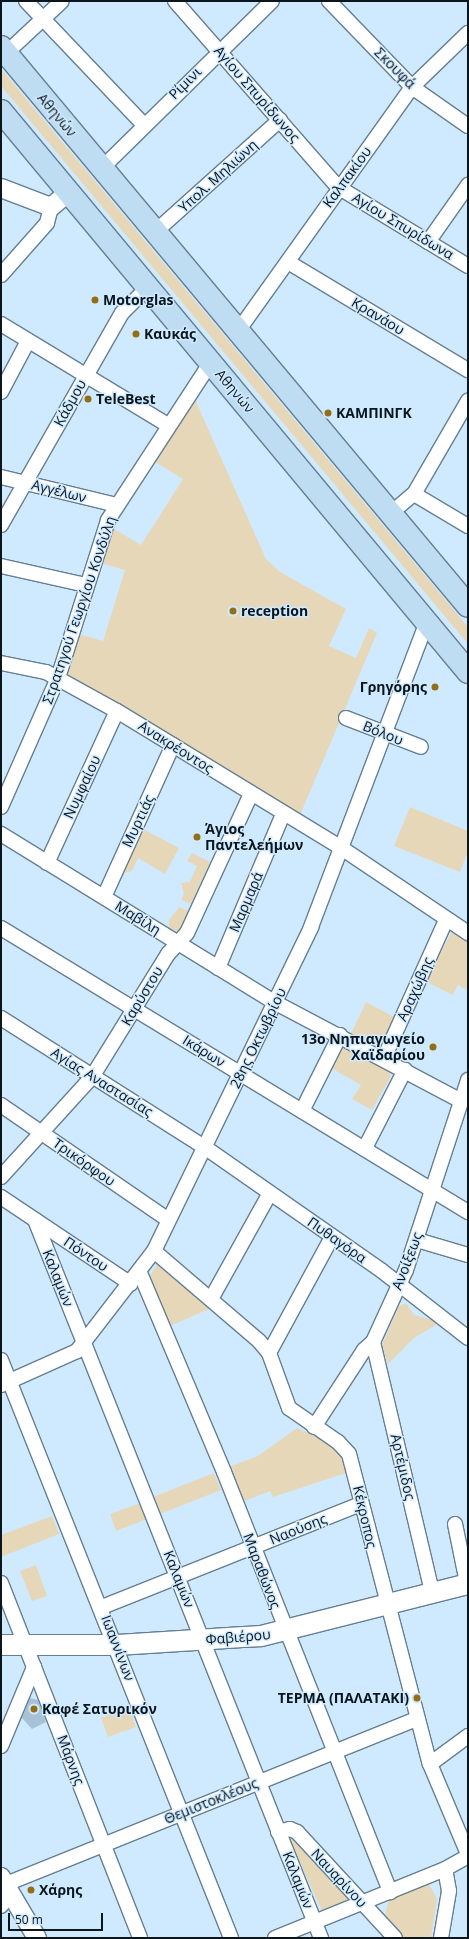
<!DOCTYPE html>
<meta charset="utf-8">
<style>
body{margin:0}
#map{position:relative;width:469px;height:1939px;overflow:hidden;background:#cfeaff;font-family:"Open Sans",sans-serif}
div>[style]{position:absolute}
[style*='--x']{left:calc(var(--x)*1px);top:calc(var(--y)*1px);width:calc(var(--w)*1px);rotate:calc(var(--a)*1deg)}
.green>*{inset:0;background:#e6d7b9}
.building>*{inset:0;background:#a7c2d6}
.roads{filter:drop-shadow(1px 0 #657f91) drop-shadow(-1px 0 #657f91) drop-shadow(0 1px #657f91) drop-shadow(0 -1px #657f91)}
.minor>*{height:14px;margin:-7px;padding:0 7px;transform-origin:7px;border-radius:7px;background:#fff}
.tertiary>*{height:18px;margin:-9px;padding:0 9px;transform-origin:9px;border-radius:9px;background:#fff}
.secondary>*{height:20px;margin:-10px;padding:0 10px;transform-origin:10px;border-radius:10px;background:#fff}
.trunk>*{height:22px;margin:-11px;padding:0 11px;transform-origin:11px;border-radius:11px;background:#bedcf2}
.dots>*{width:11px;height:11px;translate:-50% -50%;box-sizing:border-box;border:2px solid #cfeaff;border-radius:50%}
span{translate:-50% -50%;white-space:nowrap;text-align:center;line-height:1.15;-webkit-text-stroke:3px #cfeaff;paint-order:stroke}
.street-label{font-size:14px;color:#0b151c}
.poi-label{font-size:14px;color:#0b151c;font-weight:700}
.left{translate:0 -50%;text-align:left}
.right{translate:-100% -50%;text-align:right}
.frame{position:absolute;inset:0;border:2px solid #0b151c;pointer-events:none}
.scale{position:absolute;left:8px;top:1913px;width:95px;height:18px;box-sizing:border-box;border:2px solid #0b151c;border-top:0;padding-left:5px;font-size:12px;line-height:14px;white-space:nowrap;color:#0b151c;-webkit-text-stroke:3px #cfeaff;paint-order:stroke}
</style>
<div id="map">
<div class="green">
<div style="clip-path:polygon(2px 70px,468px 627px,468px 644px,1px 86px)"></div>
<div style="clip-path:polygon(194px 397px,266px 559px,280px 572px,346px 609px,329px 646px,356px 658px,369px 628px,377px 633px,298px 820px,65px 680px,79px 634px,103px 641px,125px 570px,100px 563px,111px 527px,141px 545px,183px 479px,155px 462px)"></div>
<div style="clip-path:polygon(410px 807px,468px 831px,468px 851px,460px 872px,394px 846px)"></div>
<div style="clip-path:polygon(143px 829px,179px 848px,165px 874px,138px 858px,132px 871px,123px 873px)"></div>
<div style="clip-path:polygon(192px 853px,210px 862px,191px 904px,181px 900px,184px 894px,181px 883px,190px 882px,197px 866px,187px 861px)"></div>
<div style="clip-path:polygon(179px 907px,189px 911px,180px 932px,169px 928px,169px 920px)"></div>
<div style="clip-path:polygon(453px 930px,468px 940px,468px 991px,458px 985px,453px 995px,425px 981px)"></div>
<div style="clip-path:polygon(366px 1002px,394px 1017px,380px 1050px,350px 1036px)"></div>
<div style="clip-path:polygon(342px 1041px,389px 1069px,391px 1076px,372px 1110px,352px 1099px,361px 1085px,331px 1068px)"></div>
<div style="clip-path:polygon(158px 1263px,209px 1309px,170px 1326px,150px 1276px)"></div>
<div style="clip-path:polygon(406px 1303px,414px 1315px,436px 1321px,436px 1325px,414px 1338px,388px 1364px,382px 1345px,399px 1306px)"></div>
<div style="clip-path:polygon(297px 1428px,339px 1447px,349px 1472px,273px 1497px,270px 1491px,242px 1502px,229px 1467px,258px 1456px)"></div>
<div style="clip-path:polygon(214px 1473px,221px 1490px,160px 1514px,153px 1497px)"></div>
<div style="clip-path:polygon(141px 1503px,147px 1519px,116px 1531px,110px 1514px)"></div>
<div style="clip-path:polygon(52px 1516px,59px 1534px,1px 1557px,1px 1535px)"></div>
<div style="clip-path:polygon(36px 1565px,47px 1596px,32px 1601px,20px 1571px)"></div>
<div style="clip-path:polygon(129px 1708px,136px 1727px,108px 1737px,101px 1718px)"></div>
<div style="clip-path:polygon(298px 1836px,354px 1899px,322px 1911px,289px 1838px)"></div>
<div style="clip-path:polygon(428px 1882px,437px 1899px,431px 1938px,403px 1938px,384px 1918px,389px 1900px)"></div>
</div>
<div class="building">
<div style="clip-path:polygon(30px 1698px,38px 1700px,46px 1722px,32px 1729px,22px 1718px)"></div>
</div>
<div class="roads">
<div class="minor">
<div style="--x:26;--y:1;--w:171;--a:46.4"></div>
<div style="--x:175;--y:1;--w:247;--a:48.8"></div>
<div style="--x:338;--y:187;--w:152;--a:31.3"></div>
<div style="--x:329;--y:1;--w:120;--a:46"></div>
<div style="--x:412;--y:87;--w:68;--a:34.9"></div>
<div style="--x:1;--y:58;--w:83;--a:-43.1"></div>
<div style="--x:102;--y:168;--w:238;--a:-44.5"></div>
<div style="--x:155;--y:232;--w:168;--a:-41.9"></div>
<div style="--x:428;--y:242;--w:70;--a:-54.9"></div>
<div style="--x:288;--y:262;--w:210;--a:31"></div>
<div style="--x:1;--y:275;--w:69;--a:-48.5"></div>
<div style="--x:47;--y:223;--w:16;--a:-76"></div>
<div style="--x:1;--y:324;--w:195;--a:31.2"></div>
<div style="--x:238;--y:331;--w:300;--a:-54.5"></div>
<div style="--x:412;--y:87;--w:78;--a:-44"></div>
<div style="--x:1;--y:392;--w:58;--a:-62.1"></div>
<div style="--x:1;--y:477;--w:119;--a:13.6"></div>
<div style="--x:414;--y:494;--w:63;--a:30.7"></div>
<div style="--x:391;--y:513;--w:30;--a:-40"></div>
<div style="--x:414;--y:494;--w:108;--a:-59.9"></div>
<div style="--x:1;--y:525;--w:244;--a:-60.3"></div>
<div style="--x:122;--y:313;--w:37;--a:-45"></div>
<div style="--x:1;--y:566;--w:87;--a:12.6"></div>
<div style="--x:1;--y:663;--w:46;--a:11.3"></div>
<div style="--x:46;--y:672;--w:81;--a:28.8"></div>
<div style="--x:117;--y:711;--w:265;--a:31.4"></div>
<div style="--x:343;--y:849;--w:151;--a:33.9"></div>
<div style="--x:346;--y:718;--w:80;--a:21.1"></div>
<div style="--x:1;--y:807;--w:141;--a:-66.2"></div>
<div style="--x:58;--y:678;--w:166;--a:-72.4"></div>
<div style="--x:108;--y:520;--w:189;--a:-56.9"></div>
<div style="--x:1;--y:834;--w:323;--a:31.6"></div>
<div style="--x:276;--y:1003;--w:209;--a:27.9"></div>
<div style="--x:47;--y:863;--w:167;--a:-65.3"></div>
<div style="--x:104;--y:897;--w:167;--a:-65.6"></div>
<div style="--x:1;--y:928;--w:547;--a:31.31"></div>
<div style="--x:218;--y:968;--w:167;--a:-67.1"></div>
<div style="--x:1;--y:1018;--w:239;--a:32.4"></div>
<div style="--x:203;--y:1146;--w:218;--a:34.9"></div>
<div style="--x:382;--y:1271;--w:109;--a:37.9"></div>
<div style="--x:384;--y:1058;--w:151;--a:-65.8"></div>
<div style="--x:1;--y:1105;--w:201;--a:34.5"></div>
<div style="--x:302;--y:1111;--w:85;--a:-63.4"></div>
<div style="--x:365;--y:1148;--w:88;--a:-62.9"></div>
<div style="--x:1;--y:1177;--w:135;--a:-47.7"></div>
<div style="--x:92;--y:1077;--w:145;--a:-58.3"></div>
<div style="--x:168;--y:954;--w:28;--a:-48"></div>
<div style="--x:187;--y:933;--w:153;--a:-65.3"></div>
<div style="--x:1;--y:1197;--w:156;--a:33.8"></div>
<div style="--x:35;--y:1220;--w:773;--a:68.28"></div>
<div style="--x:417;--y:1240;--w:53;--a:16.4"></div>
<div style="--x:154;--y:1251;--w:138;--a:40.6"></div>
<div style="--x:259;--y:1341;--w:16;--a:50"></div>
<div style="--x:269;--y:1353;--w:59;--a:70"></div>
<div style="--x:289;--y:1408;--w:60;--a:34.8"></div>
<div style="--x:338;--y:1442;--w:16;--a:47"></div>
<div style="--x:349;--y:1454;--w:320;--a:75.4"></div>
<div style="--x:430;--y:1764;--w:98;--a:67.1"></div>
<div style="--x:140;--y:1273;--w:216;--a:67.1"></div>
<div style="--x:224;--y:1472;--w:452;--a:68.4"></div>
<div style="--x:211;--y:1299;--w:121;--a:-60.9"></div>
<div style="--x:373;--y:1342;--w:257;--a:76.7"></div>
<div style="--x:269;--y:1353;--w:132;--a:-61.5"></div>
<div style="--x:1;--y:1360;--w:622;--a:68.3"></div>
<div style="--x:1;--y:1385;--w:83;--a:-24.1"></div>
<div style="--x:77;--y:1351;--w:126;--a:-52.4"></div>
<div style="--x:154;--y:1251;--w:360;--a:-64.1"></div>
<div style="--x:311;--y:927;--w:323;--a:-69.2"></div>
<div style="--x:314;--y:1427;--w:92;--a:-57"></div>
<div style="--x:364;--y:1350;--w:12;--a:-42"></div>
<div style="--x:373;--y:1342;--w:79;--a:-65.4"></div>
<div style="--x:406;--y:1270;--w:200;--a:-71.9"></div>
<div style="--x:455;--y:1524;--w:65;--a:78.5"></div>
<div style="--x:1;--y:1583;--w:381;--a:68.6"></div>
<div style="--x:102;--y:1607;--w:279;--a:-21.7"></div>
<div style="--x:1;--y:1746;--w:86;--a:-67.3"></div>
<div style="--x:430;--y:1764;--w:47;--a:-36.4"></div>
<div style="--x:278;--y:1832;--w:12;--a:-14"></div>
<div style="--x:290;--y:1829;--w:8;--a:23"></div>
<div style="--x:297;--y:1832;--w:144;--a:47.2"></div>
<div style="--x:6;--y:1884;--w:443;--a:-21.9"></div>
<div style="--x:1;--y:1906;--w:16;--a:-52"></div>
<div style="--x:275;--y:1938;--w:183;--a:-22.1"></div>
<div style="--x:445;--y:1869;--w:26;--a:-29"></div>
<div style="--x:441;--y:1938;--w:48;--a:-80.3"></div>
<div style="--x:449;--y:1891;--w:22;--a:-100"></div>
</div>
<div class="tertiary">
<div style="--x:1;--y:188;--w:53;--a:20.8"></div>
<div style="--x:51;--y:207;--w:23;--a:-40"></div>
<div style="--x:1;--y:1877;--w:71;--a:59.5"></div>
</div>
<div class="secondary">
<div style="--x:1;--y:1645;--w:116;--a:0"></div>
<div style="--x:117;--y:1645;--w:144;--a:-3.6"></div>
<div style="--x:261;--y:1636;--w:213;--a:-14.1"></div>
</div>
<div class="trunk">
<div style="--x:1;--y:47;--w:728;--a:50.12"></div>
<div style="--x:1;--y:111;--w:730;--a:50.22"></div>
</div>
</div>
<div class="dots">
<div style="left:95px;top:300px;background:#926f15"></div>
<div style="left:136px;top:334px;background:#926f15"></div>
<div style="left:88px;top:399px;background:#926f15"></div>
<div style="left:328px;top:413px;background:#926f15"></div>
<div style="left:233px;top:611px;background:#926f15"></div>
<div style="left:435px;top:687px;background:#926f15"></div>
<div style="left:197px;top:837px;background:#926f15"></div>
<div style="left:433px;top:1047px;background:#926f15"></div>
<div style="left:417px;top:1698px;background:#926f15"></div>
<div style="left:34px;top:1709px;background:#926f15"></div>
<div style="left:31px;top:1890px;background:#926f15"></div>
</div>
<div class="street-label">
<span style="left:395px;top:68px;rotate:45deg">Σκουφά</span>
<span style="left:185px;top:83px;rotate:-45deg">Ρίμινι</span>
<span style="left:257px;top:94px;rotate:49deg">Αγίου Σπυρίδωνος</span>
<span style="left:57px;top:115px;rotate:50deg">Αθηνών</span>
<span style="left:218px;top:176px;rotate:-42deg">Υπολ. Μηλιώνη</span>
<span style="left:347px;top:177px;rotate:-54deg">Καλπακίου</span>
<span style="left:403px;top:226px;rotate:31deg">Αγίου Σπυρίδωνα</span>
<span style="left:378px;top:316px;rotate:31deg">Κρανάου</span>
<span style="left:235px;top:391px;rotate:50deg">Αθηνών</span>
<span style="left:70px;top:403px;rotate:-61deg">Κάδμου</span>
<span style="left:59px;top:491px;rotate:14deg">Αγγέλων</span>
<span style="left:79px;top:610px;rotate:-71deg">Στρατηγού Γεωργίου Κονδύλη</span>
<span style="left:383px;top:733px;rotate:22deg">Βόλου</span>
<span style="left:176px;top:747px;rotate:32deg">Ανακρέοντος</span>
<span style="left:82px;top:787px;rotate:-65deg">Νυμφαίου</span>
<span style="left:138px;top:821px;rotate:-65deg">Μυρτιάς</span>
<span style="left:246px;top:902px;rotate:-67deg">Μαρμαρά</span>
<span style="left:138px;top:918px;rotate:32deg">Μαβίλη</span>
<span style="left:415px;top:989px;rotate:-66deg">Αραχώβης</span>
<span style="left:142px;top:996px;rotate:-59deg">Καρύστου</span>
<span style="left:258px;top:1038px;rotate:-64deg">28ης Οκτωβρίου</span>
<span style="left:204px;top:1051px;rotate:32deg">Ικάρων</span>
<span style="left:102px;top:1082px;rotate:32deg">Αγίας Αναστασίας</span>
<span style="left:84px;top:1162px;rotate:35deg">Τρικόρφου</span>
<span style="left:337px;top:1240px;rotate:35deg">Πυθαγόρα</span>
<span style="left:86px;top:1254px;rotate:34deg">Πόντου</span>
<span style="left:407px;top:1261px;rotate:-69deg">Ανοίξεως</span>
<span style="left:58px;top:1278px;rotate:68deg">Καλαμών</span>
<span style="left:403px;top:1467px;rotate:77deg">Αρτέμιδος</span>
<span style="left:365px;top:1517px;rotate:77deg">Κέκροπος</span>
<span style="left:298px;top:1529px;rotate:-22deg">Ναούσης</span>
<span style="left:262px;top:1571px;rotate:69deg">Μαραθώνος</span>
<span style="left:179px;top:1579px;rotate:68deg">Καλαμών</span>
<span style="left:238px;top:1637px;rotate:-5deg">Φαβιέρου</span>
<span style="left:118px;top:1648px;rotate:69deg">Ιωαννίνων</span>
<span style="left:71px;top:1760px;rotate:69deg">Μάρνης</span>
<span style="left:211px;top:1801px;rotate:-22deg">Θεμιστοκλέους</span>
<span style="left:339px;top:1878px;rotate:47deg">Ναυαρίνου</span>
<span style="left:298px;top:1880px;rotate:68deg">Καλαμών</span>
</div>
<div class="poi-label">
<span class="left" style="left:103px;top:300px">Motorglas</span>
<span class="left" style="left:144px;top:334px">Καυκάς</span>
<span class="left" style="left:96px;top:399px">TeleBest</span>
<span class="left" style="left:336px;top:413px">ΚΑΜΠΙΝΓΚ</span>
<span class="left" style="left:241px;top:611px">reception</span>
<span class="right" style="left:427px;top:687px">Γρηγόρης</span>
<span class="left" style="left:205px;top:837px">Άγιος<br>Παντελεήμων</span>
<span class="right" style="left:425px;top:1047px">13ο Νηπιαγωγείο<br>Χαϊδαρίου</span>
<span class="right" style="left:409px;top:1698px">ΤΕΡΜΑ (ΠΑΛΑΤΑΚΙ)</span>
<span class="left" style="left:42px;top:1709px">Καφέ Σατυρικόν</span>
<span class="left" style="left:39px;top:1890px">Χάρης</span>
</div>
<div class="frame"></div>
<div class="scale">50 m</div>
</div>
